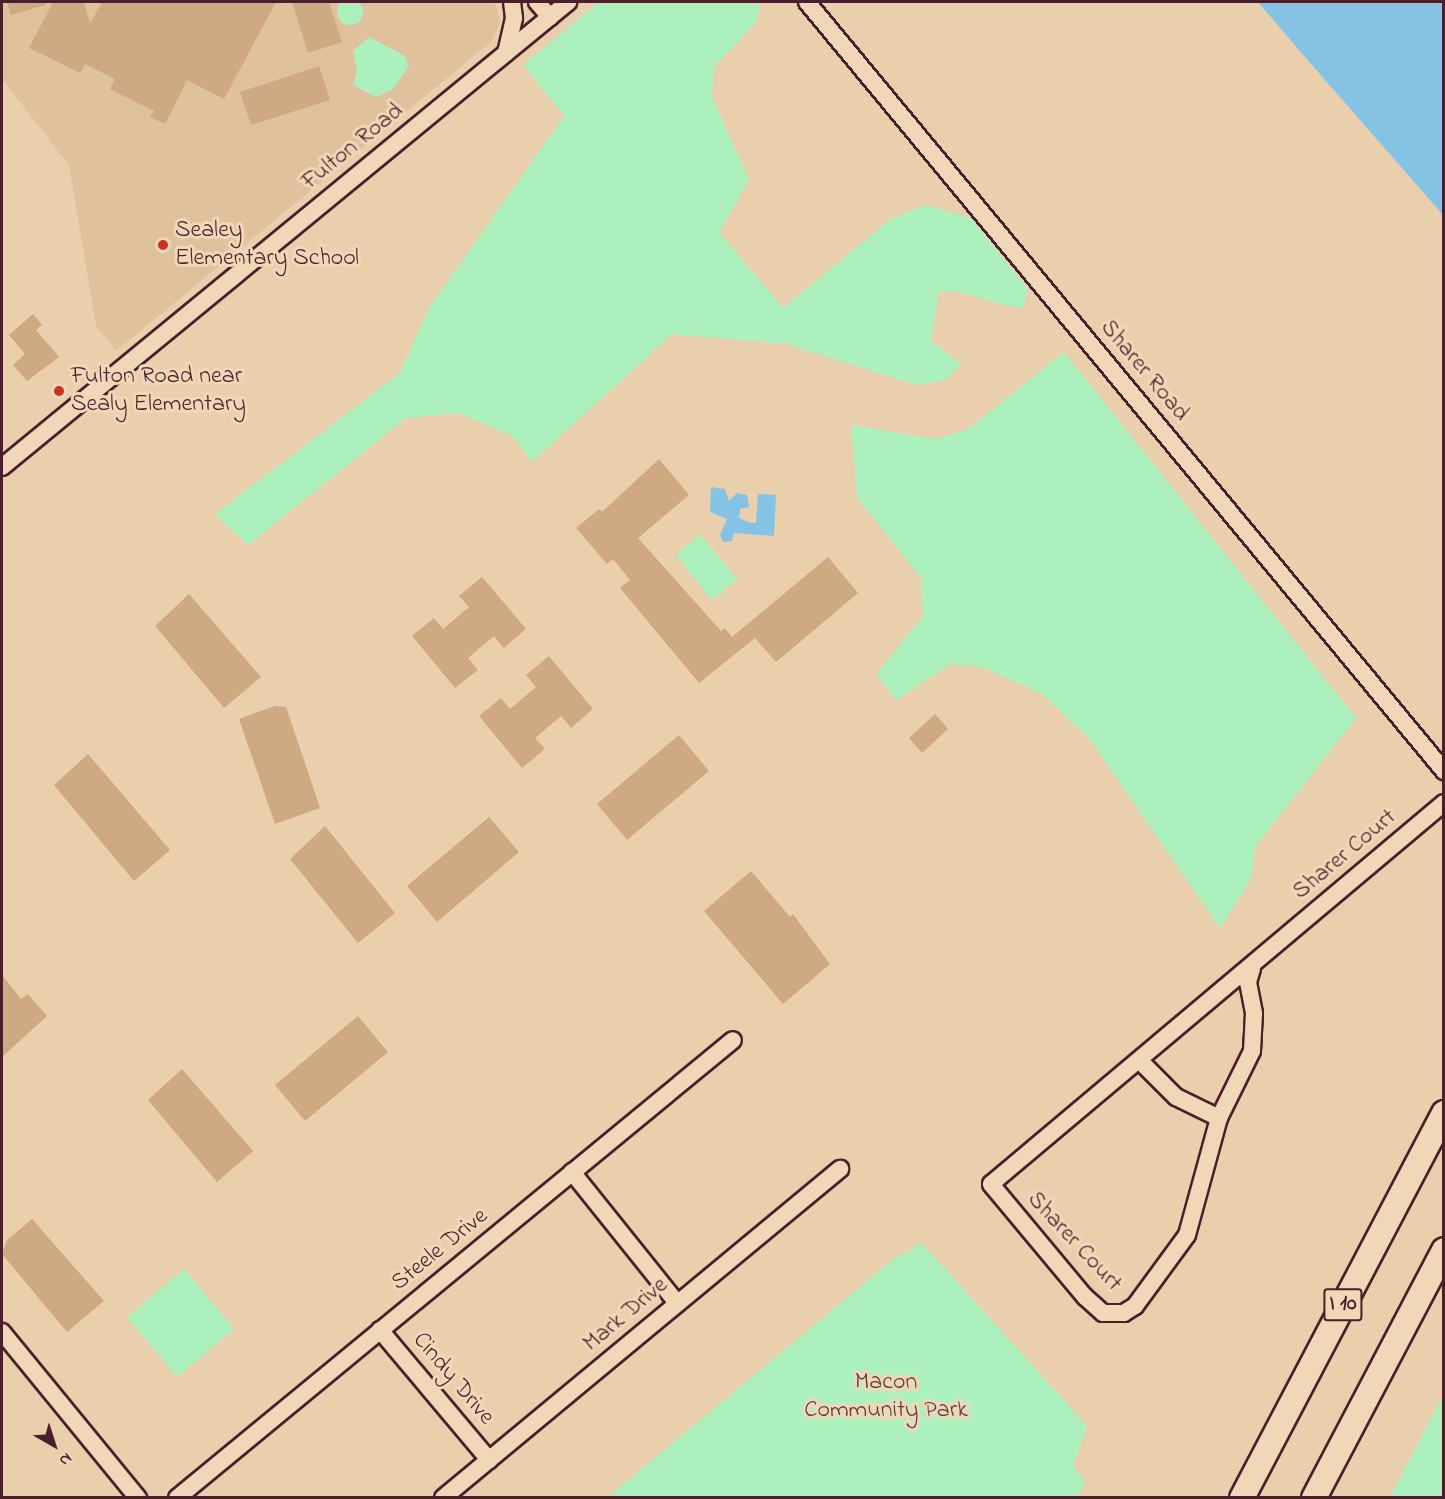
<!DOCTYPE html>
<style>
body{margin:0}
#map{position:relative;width:1445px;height:1499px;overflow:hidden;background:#eacfad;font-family:"Indie Flower",sans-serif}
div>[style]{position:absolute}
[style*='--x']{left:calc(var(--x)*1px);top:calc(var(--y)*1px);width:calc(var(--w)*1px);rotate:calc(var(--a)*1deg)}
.built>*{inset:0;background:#dfc19e}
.green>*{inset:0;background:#acf1bd}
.round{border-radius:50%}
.water>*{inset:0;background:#85c3e5}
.building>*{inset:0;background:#cea982}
.roads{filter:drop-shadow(2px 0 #4a1f2b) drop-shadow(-2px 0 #4a1f2b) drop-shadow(0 2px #4a1f2b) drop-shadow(0 -2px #4a1f2b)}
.minor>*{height:16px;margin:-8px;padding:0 8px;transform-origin:8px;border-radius:8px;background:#efd7b7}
.highway>*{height:24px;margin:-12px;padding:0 12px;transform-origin:12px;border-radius:12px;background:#efd7b7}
.dots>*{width:16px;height:16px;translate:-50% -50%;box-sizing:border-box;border:3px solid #efd7b7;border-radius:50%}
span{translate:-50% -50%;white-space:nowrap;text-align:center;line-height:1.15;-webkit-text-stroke:6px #efd7b7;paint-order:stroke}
.shield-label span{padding:2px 4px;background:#efd7b7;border:2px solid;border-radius:4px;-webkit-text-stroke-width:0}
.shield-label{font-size:22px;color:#4a1f2b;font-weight:700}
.street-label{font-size:24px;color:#4a1f2b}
.poi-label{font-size:24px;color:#4a1f2b}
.left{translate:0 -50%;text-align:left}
.park-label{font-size:24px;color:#593e41}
.frame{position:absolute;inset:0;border:3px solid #4a1f2b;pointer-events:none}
.north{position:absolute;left:24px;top:1415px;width:60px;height:60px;-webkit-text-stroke:4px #efd7b7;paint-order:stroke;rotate:141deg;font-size:16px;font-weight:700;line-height:24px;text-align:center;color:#4a1f2b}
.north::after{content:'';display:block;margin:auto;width:21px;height:27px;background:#4a1f2b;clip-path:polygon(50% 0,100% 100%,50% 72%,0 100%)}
</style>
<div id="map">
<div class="built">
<div style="clip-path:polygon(2px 2px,495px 2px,500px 23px,492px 41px,116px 351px,96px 326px,69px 165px,2px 79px)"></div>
</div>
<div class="green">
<div class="round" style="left:337px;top:-1px;width:26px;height:26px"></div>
<div style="clip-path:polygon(599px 2px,761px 2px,756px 22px,714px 67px,712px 97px,749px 180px,719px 232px,783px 308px,891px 219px,925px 205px,971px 218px,1028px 289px,1022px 309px,955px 291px,939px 292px,931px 341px,962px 364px,945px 380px,916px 385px,787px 344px,672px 334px,532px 462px,511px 435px,459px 413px,406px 418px,248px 545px,215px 514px,400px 373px,429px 308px,564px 116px,523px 65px)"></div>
<div style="clip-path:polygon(369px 37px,404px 55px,409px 66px,393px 89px,376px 97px,353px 85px,357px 70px,353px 51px)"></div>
<div style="clip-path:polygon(1064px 352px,1356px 718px,1255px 847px,1251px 879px,1220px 928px,1089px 738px,1042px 694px,982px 667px,950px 664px,896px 700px,876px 674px,923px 616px,921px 578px,857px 497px,851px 425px,936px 439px,968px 429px)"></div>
<div style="clip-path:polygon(700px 534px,737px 579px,712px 600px,676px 555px)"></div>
<div style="clip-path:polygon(921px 1242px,1087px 1426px,1073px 1466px,1085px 1481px,1078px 1497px,608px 1497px,902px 1252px,904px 1255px)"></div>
<div style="clip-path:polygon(184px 1269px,234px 1329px,177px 1377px,127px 1317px)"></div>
<div style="clip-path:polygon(1443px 1395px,1443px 1497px,1390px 1497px)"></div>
</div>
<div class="water">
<div style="clip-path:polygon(1258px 2px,1443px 2px,1443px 215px,1305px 57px)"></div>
<div style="clip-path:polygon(711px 487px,725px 489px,729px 501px,737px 493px,747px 495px,749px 507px,740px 509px,739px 518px,751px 523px,756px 523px,758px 494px,776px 495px,774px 536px,734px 533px,732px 541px,723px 542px,720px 535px,727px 519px,710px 512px)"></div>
</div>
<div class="building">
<div style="clip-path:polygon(7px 2px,46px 2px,46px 5px,11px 15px)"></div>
<div style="clip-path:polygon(53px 2px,84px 2px,90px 24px,102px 2px,276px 2px,224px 99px,187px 80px,165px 124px,150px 117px,154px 111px,110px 89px,115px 79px,85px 64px,80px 73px,29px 48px)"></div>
<div style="clip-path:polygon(292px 2px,329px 2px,342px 42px,308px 53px)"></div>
<div style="clip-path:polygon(319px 66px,330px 100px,251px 125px,240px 92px)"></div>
<div style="clip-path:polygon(33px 314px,42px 325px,36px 330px,59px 357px,27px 381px,13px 365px,25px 354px,9px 335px)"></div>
<div style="clip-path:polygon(659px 459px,689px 495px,638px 538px,721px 631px,725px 628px,732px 637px,828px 557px,858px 593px,776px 662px,755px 638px,699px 683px,620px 588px,630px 580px,613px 559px,607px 564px,576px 528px,599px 509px,602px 512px)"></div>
<div style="clip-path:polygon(482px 577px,526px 629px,504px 648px,494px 636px,468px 658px,478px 670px,455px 688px,412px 636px,434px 618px,443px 629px,469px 607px,459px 596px)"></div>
<div style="clip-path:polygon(189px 594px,261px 677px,224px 708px,155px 626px)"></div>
<div style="clip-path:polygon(549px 656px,593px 709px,571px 728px,561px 716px,535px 738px,545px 749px,522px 768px,479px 716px,501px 698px,510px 709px,536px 687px,526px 675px)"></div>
<div style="clip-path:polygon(275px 706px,286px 707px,320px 808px,275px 824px,239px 719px)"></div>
<div style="clip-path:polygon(935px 714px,948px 729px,922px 753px,909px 738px)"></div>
<div style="clip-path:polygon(679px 735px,709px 771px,627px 840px,597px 804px)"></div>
<div style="clip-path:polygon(88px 754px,170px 850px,134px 881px,54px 785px)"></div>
<div style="clip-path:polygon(489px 817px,519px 852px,437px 922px,407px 886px)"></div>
<div style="clip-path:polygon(325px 826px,395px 913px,358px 943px,290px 859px)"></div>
<div style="clip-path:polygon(751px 871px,790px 917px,793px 914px,830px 964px,783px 1004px,704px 911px)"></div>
<div style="clip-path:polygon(2px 975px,21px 999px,28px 994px,47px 1016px,2px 1057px)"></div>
<div style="clip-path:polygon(358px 1016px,388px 1052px,305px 1121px,275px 1085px)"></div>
<div style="clip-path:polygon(182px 1069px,253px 1151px,217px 1182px,148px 1100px)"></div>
<div style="clip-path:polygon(32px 1219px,104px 1301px,67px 1332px,2px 1254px,7px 1240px)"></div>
</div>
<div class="roads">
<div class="minor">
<div style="--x:537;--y:2;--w:20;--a:49"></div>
<div style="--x:807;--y:2;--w:999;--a:50.36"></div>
<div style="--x:506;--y:53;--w:36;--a:-77"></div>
<div style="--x:514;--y:18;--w:16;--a:-97"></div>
<div style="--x:2;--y:467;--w:733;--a:-39.4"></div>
<div style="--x:1252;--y:969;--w:14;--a:107"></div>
<div style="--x:1248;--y:982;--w:32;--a:79"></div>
<div style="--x:1254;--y:1013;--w:38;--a:93"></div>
<div style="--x:1252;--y:1051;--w:75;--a:116.2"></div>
<div style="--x:1219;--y:1118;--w:121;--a:105.3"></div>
<div style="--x:1187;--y:1235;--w:88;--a:126.2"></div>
<div style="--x:1135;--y:1306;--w:13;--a:148"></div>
<div style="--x:1124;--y:1313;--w:21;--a:180"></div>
<div style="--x:1103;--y:1313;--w:24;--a:-138"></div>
<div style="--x:1085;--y:1297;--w:147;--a:-129.8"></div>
<div style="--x:991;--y:1184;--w:592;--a:-40.07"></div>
<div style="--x:1140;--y:1061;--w:51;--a:45"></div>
<div style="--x:1176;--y:1097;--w:48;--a:26"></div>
<div style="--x:572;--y:1172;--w:168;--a:51.3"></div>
<div style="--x:380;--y:1330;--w:170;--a:50"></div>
<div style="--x:2;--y:1332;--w:215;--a:50.7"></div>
<div style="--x:177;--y:1498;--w:720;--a:-39.48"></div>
<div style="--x:443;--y:1498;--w:516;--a:-39.65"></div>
</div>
<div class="highway">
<div style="--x:1242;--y:1498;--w:435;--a:-62.3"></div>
<div style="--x:1314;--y:1498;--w:280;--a:-62.3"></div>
</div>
</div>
<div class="dots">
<div style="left:163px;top:245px;background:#c8321e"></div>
<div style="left:59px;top:391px;background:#c8321e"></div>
</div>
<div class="shield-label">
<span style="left:1343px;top:1305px">I 10</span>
</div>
<div class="street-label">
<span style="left:353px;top:147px;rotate:-39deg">Fulton Road</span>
<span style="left:1144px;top:371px;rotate:50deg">Sharer Road</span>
<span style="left:1345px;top:855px;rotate:-40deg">Sharer Court</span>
<span style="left:1074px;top:1242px;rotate:47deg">Sharer Court</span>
<span style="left:440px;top:1250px;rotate:-39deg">Steele Drive</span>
<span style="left:626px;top:1315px;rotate:-40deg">Mark Drive</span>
<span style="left:453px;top:1379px;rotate:50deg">Cindy Drive</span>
</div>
<div class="poi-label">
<span class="left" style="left:175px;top:245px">Sealey<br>Elementary School</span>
<span class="left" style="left:71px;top:391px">Fulton Road near<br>Sealy Elementary</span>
</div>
<div class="park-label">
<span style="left:886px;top:1397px">Macon<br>Community Park</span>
</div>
<div class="frame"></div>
<div class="north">N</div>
</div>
